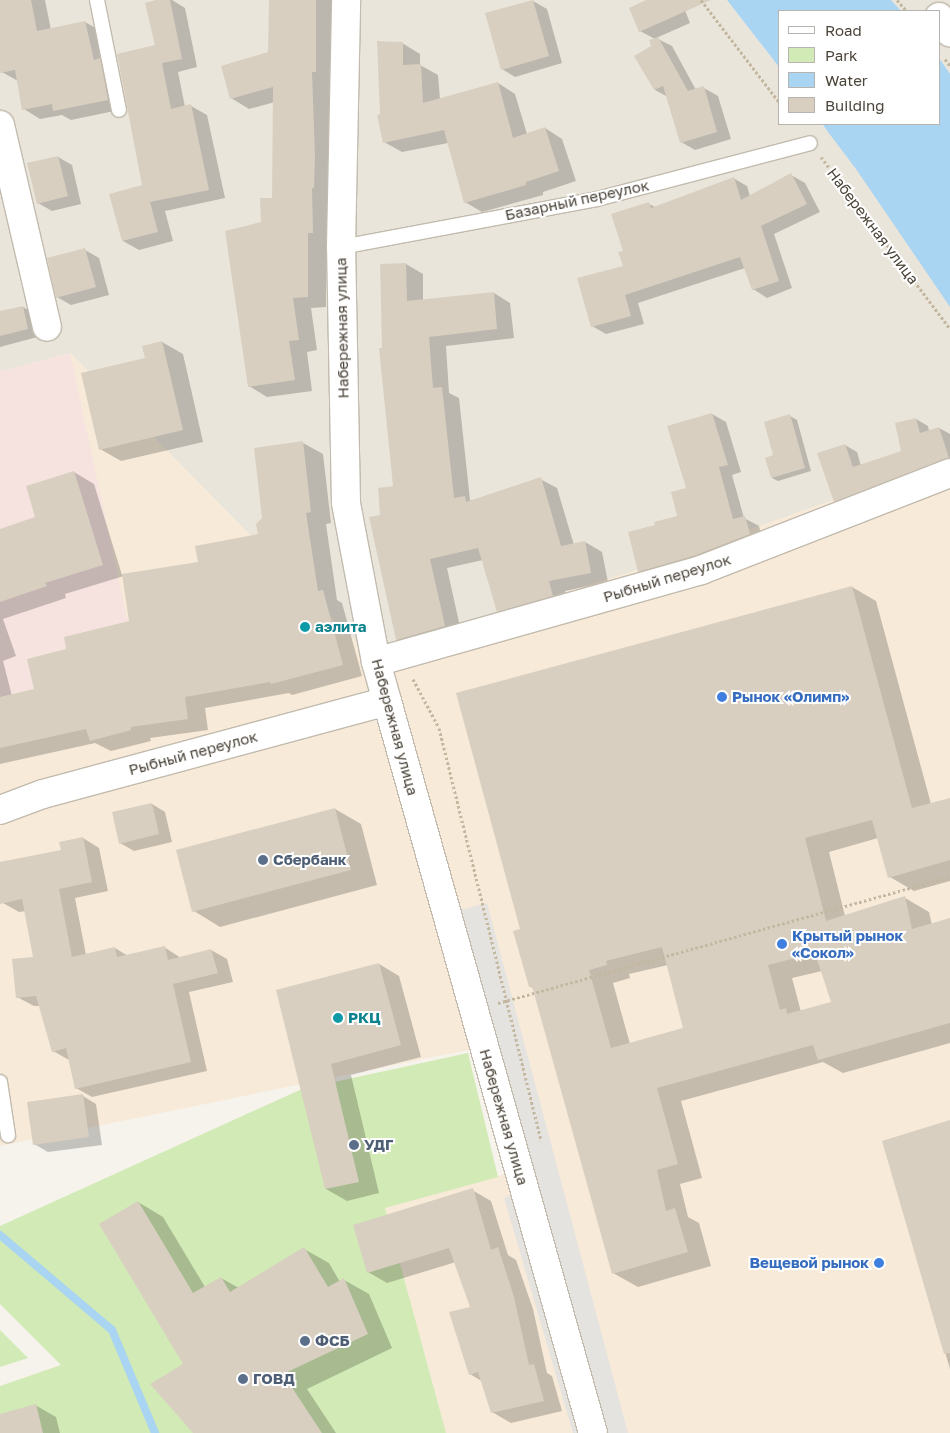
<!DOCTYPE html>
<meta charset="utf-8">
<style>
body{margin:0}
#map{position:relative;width:950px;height:1433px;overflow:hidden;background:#f6f3ec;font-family:"Golos Text",sans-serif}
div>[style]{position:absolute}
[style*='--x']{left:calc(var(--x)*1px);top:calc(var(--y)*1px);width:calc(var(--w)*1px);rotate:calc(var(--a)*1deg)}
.residential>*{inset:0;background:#eae5da}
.commercial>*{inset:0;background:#f7ead8}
.medical>*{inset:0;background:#f6e3e0}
.green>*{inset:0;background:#d2eab5}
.parking>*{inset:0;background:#e5e3e0}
.water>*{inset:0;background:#a9d4f2}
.shadow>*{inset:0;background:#0003}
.stream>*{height:8px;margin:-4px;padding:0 4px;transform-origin:4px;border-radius:4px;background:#a9d4f2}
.building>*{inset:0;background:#d8cfc1}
.path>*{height:3px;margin-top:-1.5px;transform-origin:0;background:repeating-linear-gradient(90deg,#c4b79f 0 2.5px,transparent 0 5px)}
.roads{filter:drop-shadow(1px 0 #c2bbae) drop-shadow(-1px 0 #c2bbae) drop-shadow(0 1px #c2bbae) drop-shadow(0 -1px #c2bbae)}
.service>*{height:14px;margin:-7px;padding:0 7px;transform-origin:7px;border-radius:7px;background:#fff}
.minor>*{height:28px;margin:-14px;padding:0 14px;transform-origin:14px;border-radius:14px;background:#fff}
.tertiary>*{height:28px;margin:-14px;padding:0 14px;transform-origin:14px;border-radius:14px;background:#fff}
.dots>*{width:14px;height:14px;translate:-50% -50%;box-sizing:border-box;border:2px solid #fff;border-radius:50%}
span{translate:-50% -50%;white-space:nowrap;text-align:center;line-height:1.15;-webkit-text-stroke:4px #fff;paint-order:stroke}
.street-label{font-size:15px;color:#4b4439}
.culture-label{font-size:15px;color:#0d838f;font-weight:700}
.left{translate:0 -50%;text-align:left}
.shop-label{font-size:15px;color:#366cbe;font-weight:700}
.right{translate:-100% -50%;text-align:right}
.service-label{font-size:15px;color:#4e5e75;font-weight:700}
.legend{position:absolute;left:778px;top:10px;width:162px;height:115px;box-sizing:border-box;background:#fff;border:1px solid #b7b4b0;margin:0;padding:6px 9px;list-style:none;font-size:15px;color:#4b4439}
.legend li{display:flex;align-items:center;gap:10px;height:25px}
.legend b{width:25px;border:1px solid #b7b4b0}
</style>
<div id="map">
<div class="residential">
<div style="clip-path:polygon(0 0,727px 0,779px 67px,779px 124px,820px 124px,887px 186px,950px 295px,950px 468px,376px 662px,70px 353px,0 372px)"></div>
<div style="clip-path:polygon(878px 0,950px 0,950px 82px,939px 67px,939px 11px,889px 11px)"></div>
</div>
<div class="commercial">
<div style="clip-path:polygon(70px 353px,376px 662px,477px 626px,475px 619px,627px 573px,827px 502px,950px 465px,950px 1433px,446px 1433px,385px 1208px,520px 1170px,482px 1047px,0 1146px,0 372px)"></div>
</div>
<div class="medical">
<div style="clip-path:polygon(70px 353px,138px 669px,0 726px,0 372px)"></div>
</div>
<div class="green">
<div style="clip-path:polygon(468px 1053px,498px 1177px,385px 1208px,446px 1433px,0 1433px,0 1386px,61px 1365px,0 1304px,0 1226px,302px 1089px)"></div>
<div style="clip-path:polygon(0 1330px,28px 1358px,0 1367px)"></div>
</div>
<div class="parking">
<div style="clip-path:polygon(487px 903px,628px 1433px,573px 1433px,504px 1198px,524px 1188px,449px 913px)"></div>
</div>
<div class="water">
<div style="clip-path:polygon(727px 0,891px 0,901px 11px,779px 11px,779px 67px)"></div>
<div style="clip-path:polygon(939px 58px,950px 74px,950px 307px,856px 169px,822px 124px,939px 124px)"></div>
</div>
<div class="shadow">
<div style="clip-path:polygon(0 0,45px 0,51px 30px,85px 22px,101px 31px,124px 109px,71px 120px,62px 115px,40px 119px,24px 109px,18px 81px,2px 72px)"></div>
<div style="clip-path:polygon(162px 0,172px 0,185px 8px,197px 67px,178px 72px,185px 107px,191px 106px,207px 115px,225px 198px,165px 211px,173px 241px,139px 250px,123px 241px,144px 186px)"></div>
<div style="clip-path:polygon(270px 0,334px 0,334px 81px,331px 81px,333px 168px,331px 243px,326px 243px,326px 307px,311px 308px,317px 350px,307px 352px,312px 391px,267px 397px,249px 386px,262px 223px,273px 199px,275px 102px,249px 109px,231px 98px,269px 53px)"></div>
<div style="clip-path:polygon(649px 0,681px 0,690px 23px,656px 38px,672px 46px,696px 90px,704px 88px,718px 96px,731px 139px,695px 150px,681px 142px,668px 97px,655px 90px,653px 47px,655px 39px,640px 31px)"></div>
<div style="clip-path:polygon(533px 1px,547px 9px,562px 63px,515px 77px,502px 69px)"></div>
<div style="clip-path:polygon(402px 43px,420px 54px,420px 65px,438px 75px,440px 99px,498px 83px,515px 94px,527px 134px,545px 128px,562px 139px,576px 181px,543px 192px,543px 195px,482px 212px,465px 202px,448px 143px,402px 152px,384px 142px,382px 115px)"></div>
<div style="clip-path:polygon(58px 157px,72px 165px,81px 204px,52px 211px,38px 203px)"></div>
<div style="clip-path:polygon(791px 175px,805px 183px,820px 212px,774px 234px,792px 288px,767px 298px,753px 289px,745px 268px,638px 303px,644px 324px,606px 334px,592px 326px,624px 267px,624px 252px,649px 204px,655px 207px,733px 178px,747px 186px,750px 196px)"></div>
<div style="clip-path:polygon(85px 250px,99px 258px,109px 295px,71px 305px,57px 297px)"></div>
<div style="clip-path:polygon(406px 264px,423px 274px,423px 300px,494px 293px,510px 303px,514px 338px,446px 346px,449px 393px,459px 398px,470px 500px,472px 501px,540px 479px,557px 488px,574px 545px,585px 542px,602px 552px,608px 582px,565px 591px,569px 605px,515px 620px,498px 611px,483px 560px,447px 568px,462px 636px,414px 649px,397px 639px,381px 516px,394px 487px,383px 349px,382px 265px)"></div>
<div style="clip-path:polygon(23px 307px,37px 315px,41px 336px,0 347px,0 312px)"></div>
<div style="clip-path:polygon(162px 342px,183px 354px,203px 442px,121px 461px,100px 449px,146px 359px)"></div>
<div style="clip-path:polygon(712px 414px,726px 422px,741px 472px,732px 475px,744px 518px,759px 526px,763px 542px,653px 579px,639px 571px,656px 526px,679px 517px)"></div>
<div style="clip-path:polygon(790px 416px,797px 420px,811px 471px,778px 481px,772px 478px)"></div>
<div style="clip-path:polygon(916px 419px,928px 426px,929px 431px,939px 428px,950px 434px,950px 468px,846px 507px,835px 501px,845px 445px,857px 452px,861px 466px,903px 452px)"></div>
<div style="clip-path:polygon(evenodd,303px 443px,323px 454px,331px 523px,326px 524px,337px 600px,342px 603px,362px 676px,292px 695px,289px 693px,205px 708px,208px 730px,150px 738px,151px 741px,111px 751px,95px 743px,0 764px,0 530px,37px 518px,74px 472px,94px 484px,122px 575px,200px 563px,259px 535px,263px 519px,303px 443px,124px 576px,131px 622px,68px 650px,36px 690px,12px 696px,3px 661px,16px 656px,3px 619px,66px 598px,65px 594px,124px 576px)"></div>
<div style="clip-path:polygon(evenodd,852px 587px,876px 601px,931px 804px,950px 799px,950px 881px,914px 891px,890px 877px,878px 838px,829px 852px,845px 916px,905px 898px,929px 912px,932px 925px,950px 919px,950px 1043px,843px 1073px,823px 1062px,681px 1101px,702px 1178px,680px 1184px,688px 1217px,699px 1223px,711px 1266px,638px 1287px,613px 1273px,534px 989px,530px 986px,521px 930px,458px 694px,852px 587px,668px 965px,684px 1029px,630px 1044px,613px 983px,630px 978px,629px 974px,668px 965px,852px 587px,822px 971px,833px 1003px,801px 1012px,792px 978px,822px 971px)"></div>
<div style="clip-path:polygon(152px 804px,165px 812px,172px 842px,134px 851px,120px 843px)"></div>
<div style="clip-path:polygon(335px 809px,361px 824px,377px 885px,220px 927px,194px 911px)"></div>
<div style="clip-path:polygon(83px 838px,99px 848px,108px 891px,75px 898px,86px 955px,115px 948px,128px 956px,164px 947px,181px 958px,211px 950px,227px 959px,233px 982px,189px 992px,207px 1071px,92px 1097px,76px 1088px,69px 1060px,53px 1051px,40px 1006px,34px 1006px,17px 997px,35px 958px,26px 911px,19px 912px,3px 903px,0 892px,0 864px,63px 851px)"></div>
<div style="clip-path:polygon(379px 964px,399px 976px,421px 1057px,351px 1075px,379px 1193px,347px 1201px,326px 1189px,277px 991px)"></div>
<div style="clip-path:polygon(83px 1096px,96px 1104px,102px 1145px,48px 1152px,34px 1144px)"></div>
<div style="clip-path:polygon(950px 1121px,950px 1369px,884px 1141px)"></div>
<div style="clip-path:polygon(472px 1190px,491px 1201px,508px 1255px,516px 1260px,533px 1309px,547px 1373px,552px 1376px,562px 1411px,511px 1423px,492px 1412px,483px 1382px,470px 1374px,471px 1308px,456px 1262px,387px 1283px,368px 1272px)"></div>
<div style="clip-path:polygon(138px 1202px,163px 1217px,205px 1287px,221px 1278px,239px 1288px,304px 1249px,329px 1263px,340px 1282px,344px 1280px,369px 1294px,392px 1348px,307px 1389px,336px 1433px,195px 1433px,185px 1364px)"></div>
<div style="clip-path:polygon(35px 1405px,56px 1417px,60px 1433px,0 1433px,0 1415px)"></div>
</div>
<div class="stream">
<div style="--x:0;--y:1235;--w:147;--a:40.3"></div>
<div style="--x:112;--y:1330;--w:112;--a:67.3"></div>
</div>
<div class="building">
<div style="clip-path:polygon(0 0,31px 0,37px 31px,85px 21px,94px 60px,100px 58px,108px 100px,53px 111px,52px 104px,22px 110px,15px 70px,0 73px)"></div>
<div style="clip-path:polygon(156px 0,170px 0,182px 59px,162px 63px,171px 109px,191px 104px,209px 190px,150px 202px,158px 232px,122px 241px,109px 194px,142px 185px,117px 54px,155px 45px,145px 3px)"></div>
<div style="clip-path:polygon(269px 0,316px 0,316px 72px,312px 72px,315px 156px,314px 188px,312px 188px,313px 233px,308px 233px,308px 297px,293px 298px,299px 340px,289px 341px,295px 380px,248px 387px,225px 231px,261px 222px,260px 198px,272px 198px,273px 87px,230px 99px,221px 66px,268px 52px)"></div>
<div style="clip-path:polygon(533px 0,549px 56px,501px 70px,485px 13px)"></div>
<div style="clip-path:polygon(646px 0,711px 0,639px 32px,629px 8px)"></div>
<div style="clip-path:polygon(658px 37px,688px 91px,704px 86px,717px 132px,680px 143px,663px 86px,654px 90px,634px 56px,651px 46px,649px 40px)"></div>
<div style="clip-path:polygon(377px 41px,403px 42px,403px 65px,421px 64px,423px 103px,498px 82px,513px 138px,545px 127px,559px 171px,526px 182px,526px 185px,464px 203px,444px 130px,383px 143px,377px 115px,380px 114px)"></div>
<div style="clip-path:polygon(58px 156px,68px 196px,37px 204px,27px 163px)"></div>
<div style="clip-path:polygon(791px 173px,807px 204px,761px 226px,779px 281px,752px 290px,740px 257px,625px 295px,631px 316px,591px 327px,577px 278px,623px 266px,618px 252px,623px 251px,611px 214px,649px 202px,651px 208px,734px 177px,741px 200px)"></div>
<div style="clip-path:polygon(85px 248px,96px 287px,56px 298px,47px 258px)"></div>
<div style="clip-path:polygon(406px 263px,407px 301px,494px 292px,497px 329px,429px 337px,433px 388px,442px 387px,454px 498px,465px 496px,466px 502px,541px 477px,561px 546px,585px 541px,591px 573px,549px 581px,553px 596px,497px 612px,478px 548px,430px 559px,445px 626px,396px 640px,369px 517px,380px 515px,378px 488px,393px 486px,379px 348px,382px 348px,380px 264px)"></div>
<div style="clip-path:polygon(23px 306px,28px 329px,0 336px,0 311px)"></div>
<div style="clip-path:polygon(162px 341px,183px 430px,99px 450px,81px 373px,145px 358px,142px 346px)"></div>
<div style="clip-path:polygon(712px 413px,728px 465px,719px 467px,733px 519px,745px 516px,750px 534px,696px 555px,638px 572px,628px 532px,655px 525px,654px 522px,677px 516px,671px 492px,686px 488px,667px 426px)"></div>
<div style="clip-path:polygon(790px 414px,805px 468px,771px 478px,765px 458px,773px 455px,764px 422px)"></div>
<div style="clip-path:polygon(916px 418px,920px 433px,939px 427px,949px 458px,834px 502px,817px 453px,845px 444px,853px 467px,901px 451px,895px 423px)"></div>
<div style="clip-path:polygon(303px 441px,311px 512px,306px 513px,318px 591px,323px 590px,343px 665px,271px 684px,270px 682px,185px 697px,188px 719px,131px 727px,131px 730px,90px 741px,86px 729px,0 748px,0 697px,34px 689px,27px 659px,66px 649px,64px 637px,129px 621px,122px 574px,198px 562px,195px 546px,258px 534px,256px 524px,262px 518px,254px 448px)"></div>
<div style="clip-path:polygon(74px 471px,103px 565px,45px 583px,47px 586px,0 602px,0 529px,35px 517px,26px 486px)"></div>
<div style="clip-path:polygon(evenodd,852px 586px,912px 808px,950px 798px,950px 860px,888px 878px,872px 820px,805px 838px,826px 921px,905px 896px,912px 929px,950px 918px,950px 1023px,818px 1060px,813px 1045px,657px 1088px,678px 1164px,657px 1170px,666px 1211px,675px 1208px,688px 1252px,612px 1274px,532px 986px,529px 987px,513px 931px,520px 929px,456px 693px,852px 586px,662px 947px,683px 1028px,611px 1048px,589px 970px,607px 965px,606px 961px,662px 947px,852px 586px,815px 953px,831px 1002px,787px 1014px,786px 1008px,780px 1010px,768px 965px,815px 953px)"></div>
<div style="clip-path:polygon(152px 803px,159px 834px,119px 844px,112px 812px)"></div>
<div style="clip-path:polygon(335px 808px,351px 870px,192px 912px,176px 850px)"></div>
<div style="clip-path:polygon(83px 837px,92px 882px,59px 889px,72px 957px,115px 947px,117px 957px,165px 946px,168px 960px,211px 949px,218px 973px,173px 984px,191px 1062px,75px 1089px,66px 1048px,52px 1052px,36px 996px,16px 998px,12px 959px,33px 957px,22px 899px,0 904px,0 862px,61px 850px,59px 842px)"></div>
<div style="clip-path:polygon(379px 963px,401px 1045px,331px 1064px,359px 1182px,325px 1189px,276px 990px)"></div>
<div style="clip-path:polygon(83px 1094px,89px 1137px,33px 1145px,27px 1102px)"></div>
<div style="clip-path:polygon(950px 1120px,950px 1353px,944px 1354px,882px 1141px)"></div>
<div style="clip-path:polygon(473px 1188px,491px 1250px,498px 1247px,514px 1297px,529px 1365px,534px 1364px,544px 1401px,491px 1413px,478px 1372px,469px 1375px,449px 1312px,470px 1307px,449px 1248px,367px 1273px,353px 1225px)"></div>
<div style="clip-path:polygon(138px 1201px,193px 1293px,221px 1277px,230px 1292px,304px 1247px,328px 1287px,344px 1278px,368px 1334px,283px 1374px,322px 1433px,193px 1433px,150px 1384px,183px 1364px,99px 1224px)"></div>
<div style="clip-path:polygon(36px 1404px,43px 1433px,0 1433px,0 1414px)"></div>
</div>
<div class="path">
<div style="--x:701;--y:0;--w:128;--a:52.6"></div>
<div style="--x:897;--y:0;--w:15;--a:48"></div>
<div style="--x:945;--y:59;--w:9;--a:54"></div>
<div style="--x:821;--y:157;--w:215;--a:53.1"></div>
<div style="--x:413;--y:679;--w:55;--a:62"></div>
<div style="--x:439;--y:728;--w:425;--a:76.1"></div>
<div style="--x:498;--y:1003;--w:469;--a:-15.6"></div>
</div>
<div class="roads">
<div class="service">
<div style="--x:97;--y:0;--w:112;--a:78.7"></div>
<div style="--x:341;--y:247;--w:260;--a:-10.6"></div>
<div style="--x:597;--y:199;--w:220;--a:-14.7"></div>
<div style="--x:0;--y:1082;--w:54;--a:81.4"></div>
</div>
<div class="minor">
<div style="--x:939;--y:17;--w:19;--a:54"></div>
<div style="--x:0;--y:125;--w:207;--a:76.9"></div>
<div style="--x:376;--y:662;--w:338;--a:-15.8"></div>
<div style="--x:701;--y:570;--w:267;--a:-21.3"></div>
<div style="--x:387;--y:701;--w:760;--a:74.28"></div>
</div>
<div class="tertiary">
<div style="--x:0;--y:810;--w:46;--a:-20.4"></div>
<div style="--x:43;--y:794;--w:356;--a:-15.1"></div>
<div style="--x:387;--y:701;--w:41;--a:-105.8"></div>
<div style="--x:376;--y:662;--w:162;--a:-100.7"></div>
<div style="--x:346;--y:503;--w:256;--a:-91.1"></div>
<div style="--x:341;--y:247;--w:247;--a:-88.8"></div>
</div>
</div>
<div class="dots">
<div style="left:305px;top:627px;background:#0f9aa8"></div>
<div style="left:722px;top:697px;background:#3f7fe0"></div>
<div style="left:263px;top:860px;background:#5c6f8a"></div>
<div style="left:782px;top:944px;background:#3f7fe0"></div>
<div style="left:338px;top:1018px;background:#0f9aa8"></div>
<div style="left:354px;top:1145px;background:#5c6f8a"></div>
<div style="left:879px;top:1263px;background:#3f7fe0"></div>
<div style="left:305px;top:1341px;background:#5c6f8a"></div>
<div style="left:243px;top:1379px;background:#5c6f8a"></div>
</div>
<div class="street-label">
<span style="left:577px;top:200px;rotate:-12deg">Базарный переулок</span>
<span style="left:873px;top:226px;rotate:53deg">Набережная улица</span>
<span style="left:342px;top:328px;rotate:-91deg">Набережная улица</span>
<span style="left:667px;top:578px;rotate:-17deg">Рыбный переулок</span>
<span style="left:395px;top:727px;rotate:75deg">Набережная улица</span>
<span style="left:193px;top:753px;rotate:-15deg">Рыбный переулок</span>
<span style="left:504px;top:1117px;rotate:74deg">Набережная улица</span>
</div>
<div class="culture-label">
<span class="left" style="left:315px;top:627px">аэлита</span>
<span class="left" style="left:348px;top:1018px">РКЦ</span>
</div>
<div class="shop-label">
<span class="left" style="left:732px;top:697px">Рынок «Олимп»</span>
<span class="left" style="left:792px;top:944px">Крытый рынок<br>«Сокол»</span>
<span class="right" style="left:869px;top:1263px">Вещевой рынок</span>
</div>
<div class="service-label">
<span class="left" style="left:273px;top:860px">Сбербанк</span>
<span class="left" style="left:364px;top:1145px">УДГ</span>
<span class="left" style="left:315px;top:1341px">ФСБ</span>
<span class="left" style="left:253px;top:1379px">ГОВД</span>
</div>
<ul class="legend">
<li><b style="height:6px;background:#fff"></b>Road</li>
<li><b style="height:14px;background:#d2eab5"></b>Park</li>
<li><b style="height:14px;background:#a9d4f2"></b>Water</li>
<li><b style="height:14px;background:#d8cfc1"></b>Building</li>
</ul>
</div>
